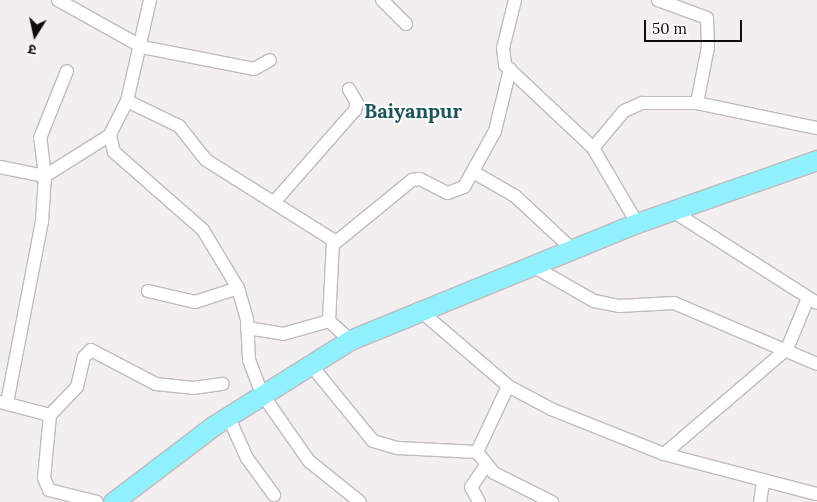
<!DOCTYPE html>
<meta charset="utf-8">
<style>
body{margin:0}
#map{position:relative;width:817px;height:502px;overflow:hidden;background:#f3eeef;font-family:Lora,"Noto Sans Devanagari",serif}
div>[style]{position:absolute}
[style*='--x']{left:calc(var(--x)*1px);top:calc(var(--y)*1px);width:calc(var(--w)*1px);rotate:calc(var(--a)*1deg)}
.roads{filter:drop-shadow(1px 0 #c0bcbd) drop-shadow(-1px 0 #c0bcbd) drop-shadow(0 1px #c0bcbd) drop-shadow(0 -1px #c0bcbd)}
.street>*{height:12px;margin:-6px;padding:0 6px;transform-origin:6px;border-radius:6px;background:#fff}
.primary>*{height:19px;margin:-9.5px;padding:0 9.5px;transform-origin:9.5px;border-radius:9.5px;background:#91f0fd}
span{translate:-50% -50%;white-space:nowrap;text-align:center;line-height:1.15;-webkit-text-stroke:4px #fffcfd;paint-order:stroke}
.quarter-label{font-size:20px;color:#1a545c;font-weight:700}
.north{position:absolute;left:10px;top:10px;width:50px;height:50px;-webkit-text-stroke:4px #fffcfd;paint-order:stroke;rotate:190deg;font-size:14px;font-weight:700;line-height:20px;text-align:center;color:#0e0c0d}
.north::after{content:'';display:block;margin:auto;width:18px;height:22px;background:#0e0c0d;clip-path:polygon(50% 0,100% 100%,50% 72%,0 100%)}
.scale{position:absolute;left:644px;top:20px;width:98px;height:22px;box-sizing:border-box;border:2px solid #0e0c0d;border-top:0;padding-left:6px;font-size:15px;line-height:18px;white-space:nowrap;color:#0e0c0d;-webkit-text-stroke:4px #fffcfd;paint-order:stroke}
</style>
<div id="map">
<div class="roads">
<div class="street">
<div style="--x:58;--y:0;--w:96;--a:29.2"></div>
<div style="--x:142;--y:47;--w:114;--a:11.1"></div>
<div style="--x:254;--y:69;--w:18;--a:-29"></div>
<div style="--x:150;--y:0;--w:104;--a:102.8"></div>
<div style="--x:127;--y:101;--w:38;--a:117"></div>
<div style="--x:110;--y:135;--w:17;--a:77"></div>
<div style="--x:114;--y:152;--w:118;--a:41.2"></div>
<div style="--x:203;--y:230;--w:68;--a:58.9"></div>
<div style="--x:238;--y:288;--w:33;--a:74"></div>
<div style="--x:247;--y:320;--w:40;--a:87.1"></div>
<div style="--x:249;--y:360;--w:36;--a:69"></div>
<div style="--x:262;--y:394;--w:82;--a:55"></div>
<div style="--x:309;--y:461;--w:65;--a:38.8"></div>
<div style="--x:382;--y:0;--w:34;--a:45"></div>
<div style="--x:515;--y:0;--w:49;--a:104"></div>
<div style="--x:503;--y:48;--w:17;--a:83"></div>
<div style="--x:505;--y:65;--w:121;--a:43.3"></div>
<div style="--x:593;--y:148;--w:87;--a:59.6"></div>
<div style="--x:658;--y:0;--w:52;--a:20.2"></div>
<div style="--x:707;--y:18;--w:29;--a:88"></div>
<div style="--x:708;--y:47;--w:57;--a:101.1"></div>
<div style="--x:127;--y:101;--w:58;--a:25.7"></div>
<div style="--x:179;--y:126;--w:43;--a:51.5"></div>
<div style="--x:206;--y:160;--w:150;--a:32.2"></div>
<div style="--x:333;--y:240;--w:81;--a:92.8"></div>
<div style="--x:329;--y:321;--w:28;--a:42"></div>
<div style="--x:593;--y:148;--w:48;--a:-50"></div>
<div style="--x:624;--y:111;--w:20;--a:-24"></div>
<div style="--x:642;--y:103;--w:55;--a:0"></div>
<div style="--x:697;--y:103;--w:123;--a:11.8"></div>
<div style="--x:0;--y:167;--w:46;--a:11.3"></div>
<div style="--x:45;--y:176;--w:38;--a:-97"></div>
<div style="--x:40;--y:138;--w:72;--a:-68.1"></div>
<div style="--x:475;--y:173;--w:46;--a:29.9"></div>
<div style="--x:515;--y:196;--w:78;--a:42.9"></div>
<div style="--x:276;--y:200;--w:120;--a:-48.7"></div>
<div style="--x:355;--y:110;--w:7;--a:-74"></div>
<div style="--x:357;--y:103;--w:16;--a:-120"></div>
<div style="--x:674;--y:212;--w:169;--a:32.5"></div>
<div style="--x:335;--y:243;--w:99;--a:-39.3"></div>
<div style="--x:412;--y:180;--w:8;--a:-7"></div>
<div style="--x:420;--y:179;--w:31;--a:27"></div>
<div style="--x:448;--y:193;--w:17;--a:-21"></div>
<div style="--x:464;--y:187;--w:64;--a:-61"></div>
<div style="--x:495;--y:131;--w:64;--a:-76.4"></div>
<div style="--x:531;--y:265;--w:73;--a:29.7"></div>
<div style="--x:594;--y:301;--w:25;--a:11"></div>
<div style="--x:619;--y:306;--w:55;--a:-3.1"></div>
<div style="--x:674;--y:303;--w:155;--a:23.1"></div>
<div style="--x:148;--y:291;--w:48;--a:13.2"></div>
<div style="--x:195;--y:302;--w:45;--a:-18"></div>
<div style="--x:418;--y:309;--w:118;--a:40.5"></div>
<div style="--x:508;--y:386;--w:49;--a:28.1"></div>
<div style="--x:551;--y:409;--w:122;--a:21.7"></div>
<div style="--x:664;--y:454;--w:158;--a:14.7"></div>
<div style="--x:247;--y:328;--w:36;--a:9"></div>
<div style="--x:283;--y:334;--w:48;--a:-15.8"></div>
<div style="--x:311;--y:365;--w:98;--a:50.8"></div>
<div style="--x:373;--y:441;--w:26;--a:16"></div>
<div style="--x:398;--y:448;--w:79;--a:2.9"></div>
<div style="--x:477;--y:452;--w:27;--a:51"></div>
<div style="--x:494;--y:473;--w:65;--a:26.6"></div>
<div style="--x:0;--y:402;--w:52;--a:14.6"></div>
<div style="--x:50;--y:415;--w:63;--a:95.4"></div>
<div style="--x:44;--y:478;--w:13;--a:67"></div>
<div style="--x:49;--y:490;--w:49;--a:14"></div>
<div style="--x:7;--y:403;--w:185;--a:-79.1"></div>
<div style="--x:42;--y:221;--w:45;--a:-86.2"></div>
<div style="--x:45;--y:176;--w:77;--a:-32.2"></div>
<div style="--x:50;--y:415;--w:39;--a:-46"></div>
<div style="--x:77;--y:387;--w:31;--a:-77"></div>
<div style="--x:84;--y:357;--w:10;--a:-45"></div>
<div style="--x:91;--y:350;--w:73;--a:27.6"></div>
<div style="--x:156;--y:384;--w:37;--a:6"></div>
<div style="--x:193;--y:388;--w:30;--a:-8"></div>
<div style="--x:228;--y:416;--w:46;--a:65.7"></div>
<div style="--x:247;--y:458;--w:46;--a:53.9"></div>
<div style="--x:477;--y:452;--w:73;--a:-64.8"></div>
<div style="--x:664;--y:454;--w:162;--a:-40.5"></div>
<div style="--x:787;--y:349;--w:55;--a:-67.6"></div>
<div style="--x:479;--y:502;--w:17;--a:-118"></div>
<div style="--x:471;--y:487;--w:24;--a:-55"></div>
<div style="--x:760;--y:502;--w:20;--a:-81"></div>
</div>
<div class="primary">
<div style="--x:113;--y:502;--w:126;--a:-37.2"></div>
<div style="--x:213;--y:426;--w:162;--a:-32.1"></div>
<div style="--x:350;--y:340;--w:310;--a:-22.2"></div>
<div style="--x:637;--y:223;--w:191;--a:-19.3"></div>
</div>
</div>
<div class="quarter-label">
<span style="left:413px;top:110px">Baiyanpur</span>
</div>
<div class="north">उ</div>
<div class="scale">50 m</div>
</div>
